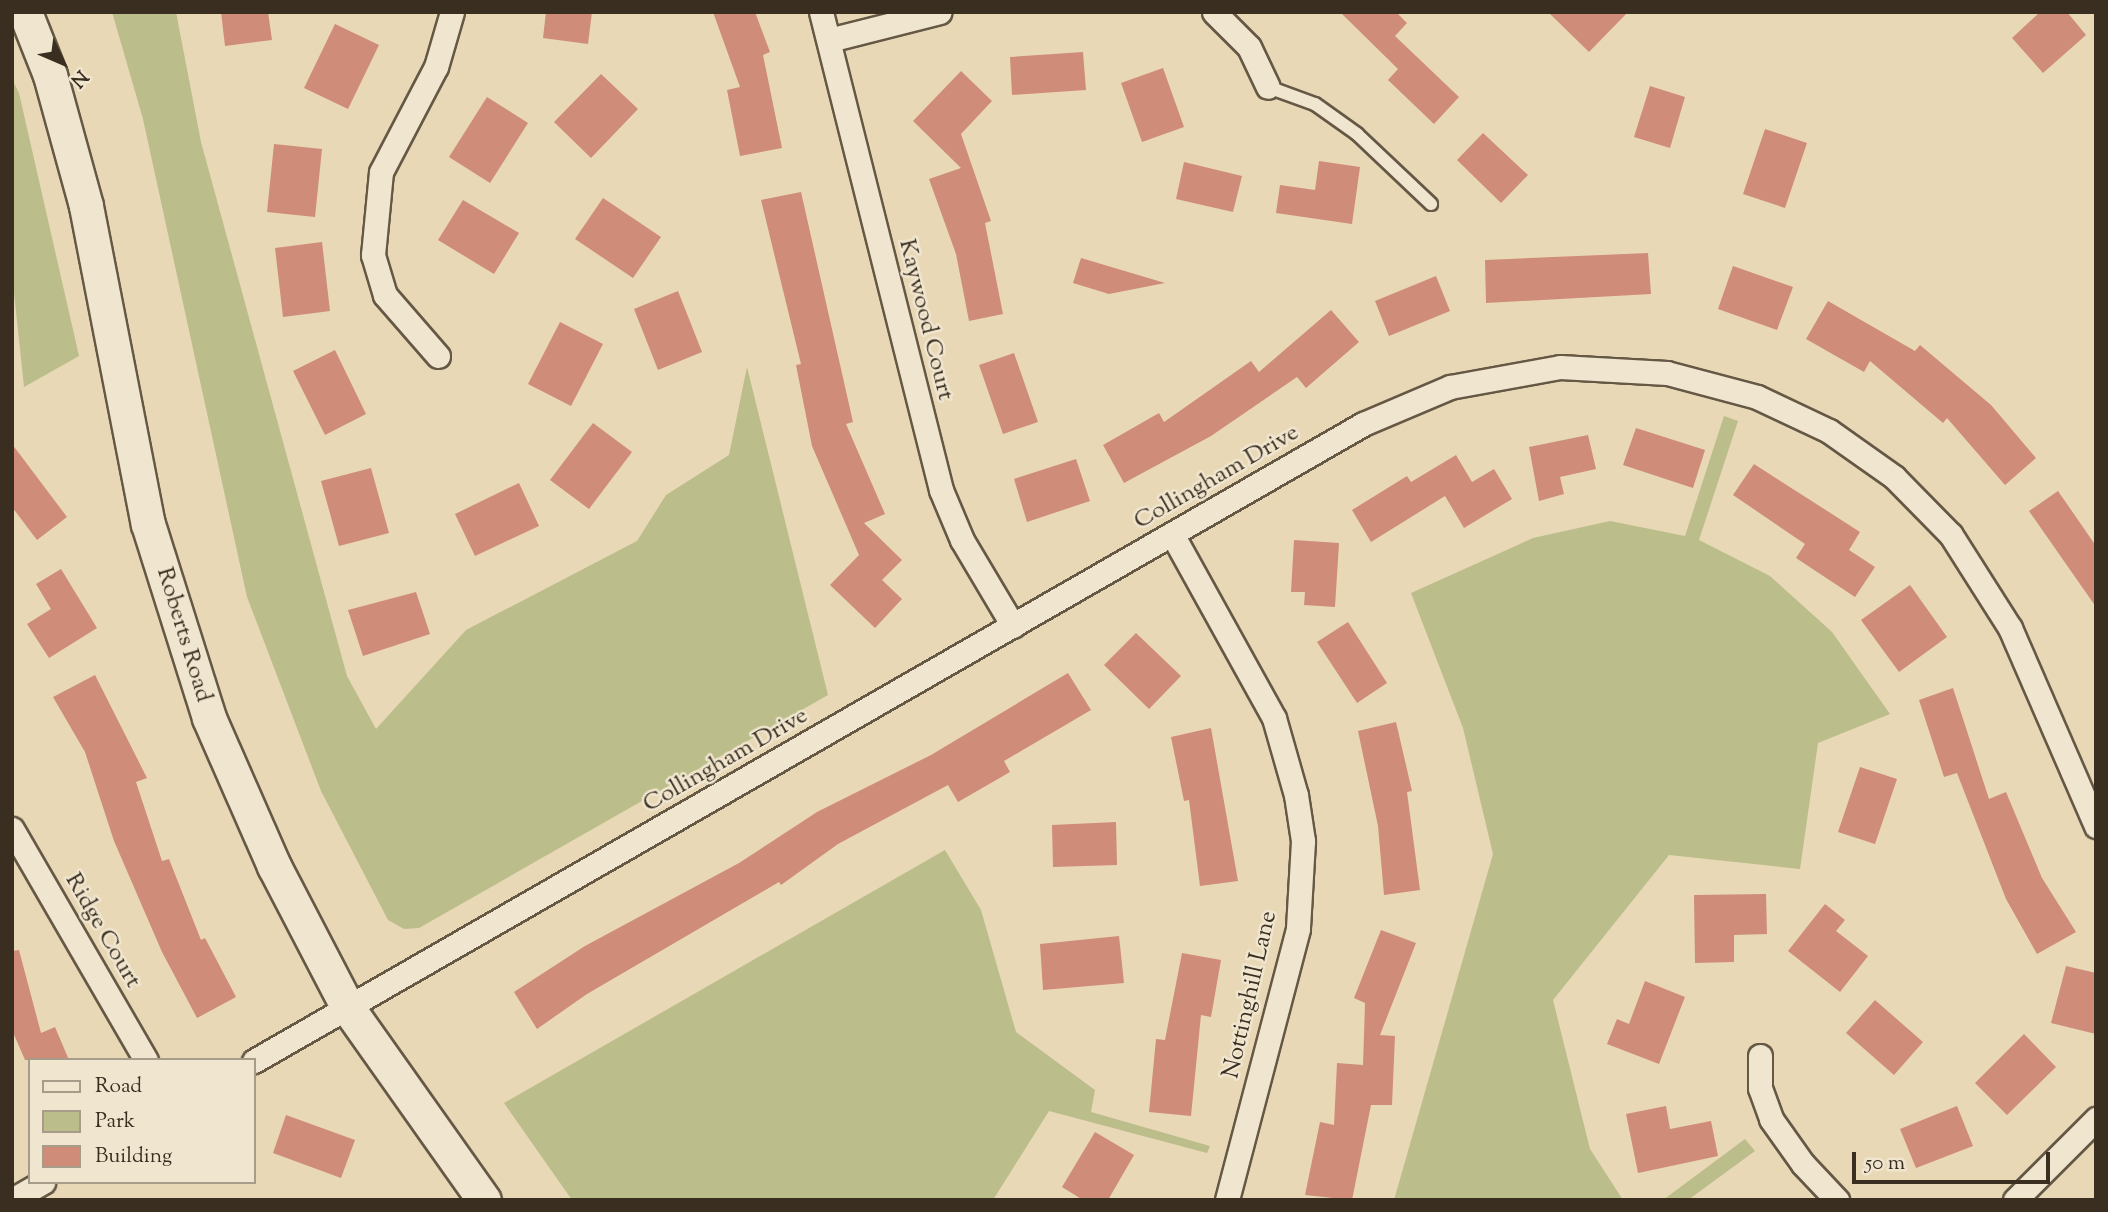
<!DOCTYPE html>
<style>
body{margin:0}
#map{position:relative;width:2108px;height:1212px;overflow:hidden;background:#e8d8b6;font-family:"Sorts Mill Goudy",serif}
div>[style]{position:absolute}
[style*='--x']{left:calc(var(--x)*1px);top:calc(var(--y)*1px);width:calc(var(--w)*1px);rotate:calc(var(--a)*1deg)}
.green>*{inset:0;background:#bbbd8b}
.building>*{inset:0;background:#cf8c79}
.roads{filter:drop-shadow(2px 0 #655845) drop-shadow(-2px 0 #655845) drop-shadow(0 2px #655845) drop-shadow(0 -2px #655845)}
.service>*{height:12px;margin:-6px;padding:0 6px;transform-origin:6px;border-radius:6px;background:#f0e6d0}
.minor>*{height:23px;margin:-11.5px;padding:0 11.5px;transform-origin:11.5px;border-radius:11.5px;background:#f0e6d0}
.secondary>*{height:33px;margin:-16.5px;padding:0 16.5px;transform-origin:16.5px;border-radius:16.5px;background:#f0e6d0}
span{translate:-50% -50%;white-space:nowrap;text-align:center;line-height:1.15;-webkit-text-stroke:5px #f0e6d0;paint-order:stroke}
.street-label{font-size:24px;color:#392e1f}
.frame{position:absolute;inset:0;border:14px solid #392e1f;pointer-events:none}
.legend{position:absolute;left:28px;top:1058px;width:228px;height:126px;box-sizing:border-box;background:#f0e6d0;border:2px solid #a79c89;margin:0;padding:9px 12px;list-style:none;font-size:21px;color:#392e1f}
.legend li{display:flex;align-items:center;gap:14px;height:35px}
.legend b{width:35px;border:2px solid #a79c89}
.north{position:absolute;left:28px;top:28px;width:70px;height:70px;-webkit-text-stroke:5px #f0e6d0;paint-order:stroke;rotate:134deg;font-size:19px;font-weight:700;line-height:28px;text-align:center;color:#392e1f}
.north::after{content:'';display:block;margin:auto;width:24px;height:32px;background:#392e1f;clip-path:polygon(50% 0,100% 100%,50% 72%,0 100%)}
.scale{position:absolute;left:1852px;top:1152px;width:198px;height:32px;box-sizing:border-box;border:4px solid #392e1f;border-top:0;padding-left:9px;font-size:21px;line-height:24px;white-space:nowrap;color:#392e1f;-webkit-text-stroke:5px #f0e6d0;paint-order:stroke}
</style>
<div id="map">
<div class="green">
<div style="clip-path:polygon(112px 12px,176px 12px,201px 142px,347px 676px,376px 729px,466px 630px,637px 541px,666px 495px,729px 455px,747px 367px,828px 695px,419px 928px,404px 929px,388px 920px,321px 791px,247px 597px,143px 119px)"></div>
<div style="clip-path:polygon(12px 79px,19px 93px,79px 356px,24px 387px,12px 274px)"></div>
<div style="clip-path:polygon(1724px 416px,1738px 421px,1699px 540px,1770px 576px,1832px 632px,1890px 714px,1818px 743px,1800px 869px,1669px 855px,1553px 1000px,1590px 1149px,1623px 1200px,1394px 1200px,1493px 854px,1463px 728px,1411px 593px,1533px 538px,1610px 521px,1685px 536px)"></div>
<div style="clip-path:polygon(945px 850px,981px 910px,1016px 1032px,1095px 1090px,1091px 1112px,1210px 1146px,1207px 1153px,1049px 1111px,993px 1200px,572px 1200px,504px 1103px)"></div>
<div style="clip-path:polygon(1745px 1139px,1755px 1151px,1688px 1200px,1663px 1200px)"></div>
</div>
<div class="building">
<div style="clip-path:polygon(221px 12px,268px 12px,272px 40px,225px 46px)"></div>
<div style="clip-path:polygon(546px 12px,592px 12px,588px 44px,543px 38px)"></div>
<div style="clip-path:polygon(713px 12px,755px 12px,770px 52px,763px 55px,782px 148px,740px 156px,727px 90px,740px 87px)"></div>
<div style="clip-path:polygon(1340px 12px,1396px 12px,1407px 23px,1395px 36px,1459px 97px,1434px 124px,1388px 80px,1398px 69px)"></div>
<div style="clip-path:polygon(1548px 12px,1628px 12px,1589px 52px)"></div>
<div style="clip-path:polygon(2040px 12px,2067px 12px,2086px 35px,2043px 73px,2012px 38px)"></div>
<div style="clip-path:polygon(335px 24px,379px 45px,348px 109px,304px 88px)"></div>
<div style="clip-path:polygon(1083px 52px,1086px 90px,1012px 95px,1010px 57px)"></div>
<div style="clip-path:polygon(1163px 68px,1184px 127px,1142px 142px,1121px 83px)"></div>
<div style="clip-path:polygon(961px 71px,992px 101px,961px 134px,991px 221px,985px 223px,1003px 314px,969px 321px,956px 254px,929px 179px,961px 168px,913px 121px)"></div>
<div style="clip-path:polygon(601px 74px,638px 109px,591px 158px,554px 122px)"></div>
<div style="clip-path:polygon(1650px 86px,1685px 97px,1670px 148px,1634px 137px)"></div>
<div style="clip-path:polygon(487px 97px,528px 123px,490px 183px,449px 157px)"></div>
<div style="clip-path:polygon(1765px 129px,1807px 143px,1785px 208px,1743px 194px)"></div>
<div style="clip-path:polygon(1483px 133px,1528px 175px,1501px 203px,1457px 160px)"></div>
<div style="clip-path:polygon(274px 144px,322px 149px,315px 217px,267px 212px)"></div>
<div style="clip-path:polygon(1319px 161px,1360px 167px,1352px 224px,1276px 213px,1280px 185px,1315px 190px)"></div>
<div style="clip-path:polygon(1184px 162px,1242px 176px,1233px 212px,1176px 199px)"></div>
<div style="clip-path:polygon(801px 192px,853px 422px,846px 424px,885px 514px,864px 523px,902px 560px,882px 580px,902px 599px,875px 628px,830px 585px,859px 555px,812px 446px,796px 365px,801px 364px,761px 200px)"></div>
<div style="clip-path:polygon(603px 198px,661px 237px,633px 278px,575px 239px)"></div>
<div style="clip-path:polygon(463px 200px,519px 233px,494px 274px,438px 240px)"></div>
<div style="clip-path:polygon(322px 242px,330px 311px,283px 317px,275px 248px)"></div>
<div style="clip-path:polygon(1648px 253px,1651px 294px,1486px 303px,1485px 260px)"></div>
<div style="clip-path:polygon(1081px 258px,1165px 283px,1109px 294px,1073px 283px)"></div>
<div style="clip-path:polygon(1733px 266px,1793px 287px,1777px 330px,1718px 309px)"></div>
<div style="clip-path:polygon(1436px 276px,1450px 311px,1389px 336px,1375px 301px)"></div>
<div style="clip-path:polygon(678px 291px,702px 352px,658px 370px,634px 309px)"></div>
<div style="clip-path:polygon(1828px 301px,1915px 351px,1920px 345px,1991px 405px,2036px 458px,2005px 485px,1947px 418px,1943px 423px,1870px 361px,1864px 372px,1806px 339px)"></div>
<div style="clip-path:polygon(1331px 310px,1359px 342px,1306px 388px,1297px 377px,1211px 436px,1124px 483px,1103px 445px,1159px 413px,1164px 422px,1251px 361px,1259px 372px)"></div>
<div style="clip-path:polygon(560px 322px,603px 344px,571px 406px,528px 384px)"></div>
<div style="clip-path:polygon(335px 350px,366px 414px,325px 435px,293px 371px)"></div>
<div style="clip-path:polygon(1014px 353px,1038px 422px,1003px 434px,979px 365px)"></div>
<div style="clip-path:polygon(593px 423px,632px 452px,589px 509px,550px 480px)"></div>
<div style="clip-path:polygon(1636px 428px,1705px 450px,1693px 488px,1623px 465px)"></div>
<div style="clip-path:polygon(1588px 435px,1596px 469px,1560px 477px,1564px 494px,1539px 501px,1529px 447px)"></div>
<div style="clip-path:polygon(12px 444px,67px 517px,37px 540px,12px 507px)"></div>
<div style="clip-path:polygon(1456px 455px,1472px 482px,1494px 469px,1512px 499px,1464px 528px,1445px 496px,1371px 542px,1352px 510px,1407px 476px,1411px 482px)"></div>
<div style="clip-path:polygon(1076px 459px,1090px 501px,1027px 522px,1014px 479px)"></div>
<div style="clip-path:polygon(1754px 464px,1860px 532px,1849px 550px,1875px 567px,1855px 597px,1796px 558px,1805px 544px,1733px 495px)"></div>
<div style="clip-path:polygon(371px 468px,389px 533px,339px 546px,321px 481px)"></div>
<div style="clip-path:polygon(519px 483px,539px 526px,475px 556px,455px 514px)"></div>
<div style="clip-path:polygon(2058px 491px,2096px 546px,2096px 607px,2029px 511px)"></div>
<div style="clip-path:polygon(1294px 540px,1339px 543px,1335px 607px,1304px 605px,1305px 592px,1291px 592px)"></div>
<div style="clip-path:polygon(61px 569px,97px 628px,49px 658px,27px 624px,51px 609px,36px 584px)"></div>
<div style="clip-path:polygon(1910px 585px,1947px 637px,1899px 672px,1861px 620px)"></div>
<div style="clip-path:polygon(416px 592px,430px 634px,363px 656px,348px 610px)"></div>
<div style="clip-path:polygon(1348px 622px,1387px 683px,1357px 703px,1317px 642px)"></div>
<div style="clip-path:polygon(1136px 633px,1181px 676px,1149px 709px,1104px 665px)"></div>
<div style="clip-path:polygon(1068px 673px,1091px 710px,1004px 761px,1010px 772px,958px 802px,948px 785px,838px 844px,781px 885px,779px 882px,587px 994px,537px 1029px,514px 992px,585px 946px,739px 863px,817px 812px,931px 755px)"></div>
<div style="clip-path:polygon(95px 675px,147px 778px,136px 782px,162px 861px,169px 859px,201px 940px,205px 938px,236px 997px,197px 1018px,162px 952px,114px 841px,85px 752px,53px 697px)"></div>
<div style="clip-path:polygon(1953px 688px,1989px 799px,2006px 792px,2042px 878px,2076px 932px,2037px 954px,2006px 899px,1957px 773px,1944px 777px,1919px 700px)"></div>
<div style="clip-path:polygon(1396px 722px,1412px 791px,1407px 792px,1420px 890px,1384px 895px,1378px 826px,1358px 731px)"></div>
<div style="clip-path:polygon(1211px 728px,1238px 881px,1200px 886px,1189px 800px,1184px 801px,1171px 737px)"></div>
<div style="clip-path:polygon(1860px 767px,1897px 779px,1875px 844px,1838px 832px)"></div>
<div style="clip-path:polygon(1116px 822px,1117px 865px,1053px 867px,1052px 825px)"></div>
<div style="clip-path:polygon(1766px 894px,1767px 934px,1734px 935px,1734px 962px,1695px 963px,1694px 895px)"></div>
<div style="clip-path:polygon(1825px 904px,1845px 920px,1836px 931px,1868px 956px,1840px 992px,1788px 951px)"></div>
<div style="clip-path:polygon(1381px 930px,1416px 943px,1380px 1035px,1395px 1036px,1392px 1105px,1371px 1105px,1352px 1200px,1305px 1195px,1320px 1122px,1334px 1125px,1337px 1063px,1363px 1065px,1365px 1003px,1354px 998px)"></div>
<div style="clip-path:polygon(1119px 936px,1124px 983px,1043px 990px,1040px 944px)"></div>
<div style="clip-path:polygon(19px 950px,41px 1033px,55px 1027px,69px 1060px,25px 1060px,12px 1030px,12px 951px)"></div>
<div style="clip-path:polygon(1182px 953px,1221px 960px,1211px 1017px,1201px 1015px,1191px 1116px,1149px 1112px,1156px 1039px,1165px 1040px)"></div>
<div style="clip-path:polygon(2066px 966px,2096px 973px,2096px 1034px,2051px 1023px)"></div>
<div style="clip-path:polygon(1645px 981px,1685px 997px,1659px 1064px,1607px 1044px,1617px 1019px,1629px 1024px)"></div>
<div style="clip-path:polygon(1875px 1000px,1923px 1042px,1894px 1075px,1846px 1033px)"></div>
<div style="clip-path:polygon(2024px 1034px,2056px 1067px,2007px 1115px,1975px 1083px)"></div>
<div style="clip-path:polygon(1666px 1106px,1670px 1129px,1711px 1121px,1718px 1156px,1638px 1173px,1626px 1114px)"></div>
<div style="clip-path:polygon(1957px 1106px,1973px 1146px,1916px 1168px,1900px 1129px)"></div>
<div style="clip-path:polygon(286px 1115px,355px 1140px,341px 1178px,273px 1153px)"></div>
<div style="clip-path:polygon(1095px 1132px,1134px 1155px,1108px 1200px,1083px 1200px,1062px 1187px)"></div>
</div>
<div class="roads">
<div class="service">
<div style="--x:1268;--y:87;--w:50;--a:19.9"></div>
<div style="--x:1315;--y:104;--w:52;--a:35.5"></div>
<div style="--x:1357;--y:134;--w:102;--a:43.4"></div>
</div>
<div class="minor">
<div style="--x:821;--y:12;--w:493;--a:75.9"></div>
<div style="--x:941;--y:490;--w:54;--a:67.2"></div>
<div style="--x:962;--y:540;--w:100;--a:59.3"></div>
<div style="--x:1214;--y:12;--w:49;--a:45"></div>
<div style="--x:1249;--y:47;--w:44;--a:64.6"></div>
<div style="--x:829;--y:40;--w:114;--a:-14.2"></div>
<div style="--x:438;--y:356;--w:81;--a:-131"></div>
<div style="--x:385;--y:295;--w:42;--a:-106.7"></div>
<div style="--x:373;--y:255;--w:83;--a:-84.5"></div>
<div style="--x:381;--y:172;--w:119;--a:-62.4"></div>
<div style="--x:436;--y:67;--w:57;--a:-73.8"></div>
<div style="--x:1172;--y:534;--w:210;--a:61"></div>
<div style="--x:1274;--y:718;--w:80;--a:74.1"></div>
<div style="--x:1296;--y:795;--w:47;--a:81.3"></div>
<div style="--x:1303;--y:841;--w:88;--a:93.3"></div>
<div style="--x:1298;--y:929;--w:280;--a:104.7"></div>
<div style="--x:12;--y:829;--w:267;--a:59.9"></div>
<div style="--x:1760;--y:1056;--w:32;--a:90"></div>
<div style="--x:1760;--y:1088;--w:33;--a:70"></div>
<div style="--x:1771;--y:1119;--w:55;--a:54.6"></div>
<div style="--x:1803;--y:1164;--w:50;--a:46.6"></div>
<div style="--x:254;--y:1061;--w:1279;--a:-29.87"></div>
<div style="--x:1363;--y:424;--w:95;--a:-23"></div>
<div style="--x:1450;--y:387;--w:112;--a:-10.3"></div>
<div style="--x:1560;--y:367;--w:107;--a:3.2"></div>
<div style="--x:1667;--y:373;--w:93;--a:14.9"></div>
<div style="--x:1757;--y:397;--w:80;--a:25.3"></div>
<div style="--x:1829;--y:431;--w:80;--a:35.3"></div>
<div style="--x:1894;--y:477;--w:81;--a:45.5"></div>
<div style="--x:1951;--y:535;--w:110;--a:57.6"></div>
<div style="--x:2010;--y:628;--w:216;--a:66.5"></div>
<div style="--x:12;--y:1200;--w:36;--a:-30"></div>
<div style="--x:2015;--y:1200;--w:115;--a:-45"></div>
</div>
<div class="secondary">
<div style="--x:25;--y:12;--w:68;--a:68.4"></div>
<div style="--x:50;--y:75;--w:136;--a:74.6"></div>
<div style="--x:86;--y:206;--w:324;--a:79"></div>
<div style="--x:148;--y:524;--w:203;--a:72.5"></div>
<div style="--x:209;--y:718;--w:162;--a:66.3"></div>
<div style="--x:274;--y:866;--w:160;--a:62.5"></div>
<div style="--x:348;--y:1008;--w:235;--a:54.7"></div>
</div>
</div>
<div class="street-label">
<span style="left:925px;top:320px;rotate:76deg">Kaywood Court</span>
<span style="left:1217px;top:478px;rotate:-30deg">Collingham Drive</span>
<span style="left:183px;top:635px;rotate:73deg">Roberts Road</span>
<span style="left:726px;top:761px;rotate:-30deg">Collingham Drive</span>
<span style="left:102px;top:931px;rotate:60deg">Ridge Court</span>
<span style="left:1251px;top:995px;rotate:-77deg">Nottinghill Lane</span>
</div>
<div class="frame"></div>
<ul class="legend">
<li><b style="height:9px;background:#f0e6d0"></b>Road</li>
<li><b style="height:19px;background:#bbbd8b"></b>Park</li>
<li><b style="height:19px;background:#cf8c79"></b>Building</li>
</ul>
<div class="north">N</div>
<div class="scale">50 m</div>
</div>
